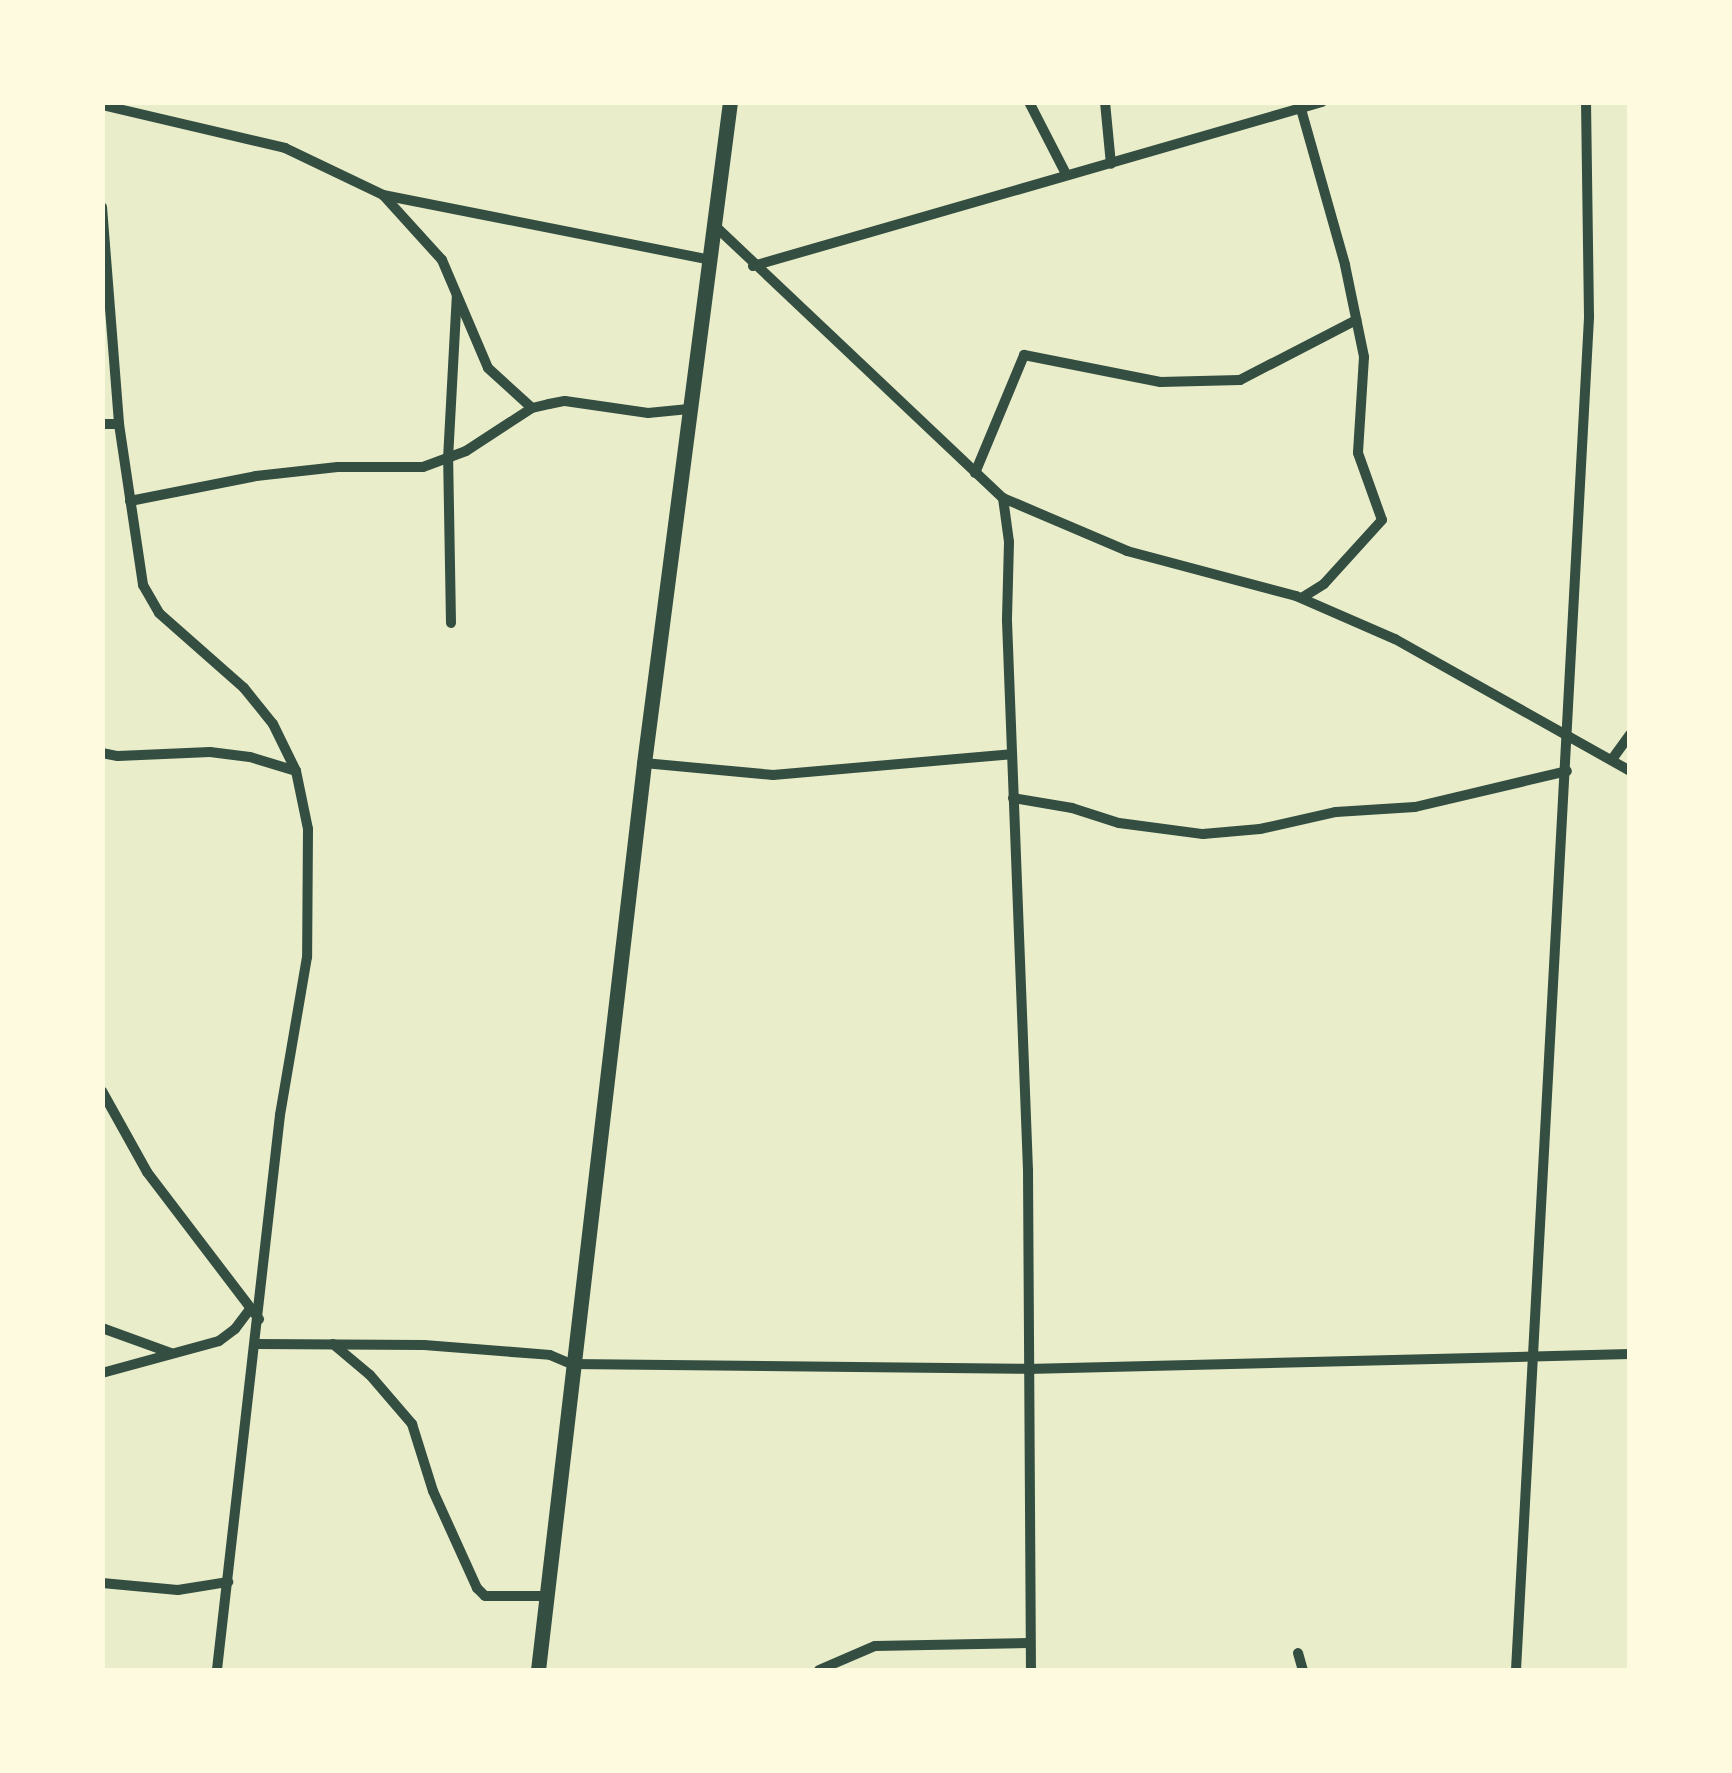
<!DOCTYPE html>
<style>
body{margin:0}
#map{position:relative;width:1732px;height:1773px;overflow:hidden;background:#e9edc9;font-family:Inter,sans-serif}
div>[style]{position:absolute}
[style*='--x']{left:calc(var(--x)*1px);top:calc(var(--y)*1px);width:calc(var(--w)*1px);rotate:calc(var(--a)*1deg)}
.minor>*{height:10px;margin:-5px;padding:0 5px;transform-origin:5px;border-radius:5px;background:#344e41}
.secondary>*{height:15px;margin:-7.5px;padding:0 7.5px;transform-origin:7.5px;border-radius:7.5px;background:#344e41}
span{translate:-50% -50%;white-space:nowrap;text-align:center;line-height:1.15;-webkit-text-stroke:8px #fefae0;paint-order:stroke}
.frame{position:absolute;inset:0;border:105px solid #fefae0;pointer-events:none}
</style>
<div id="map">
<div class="minor">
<div style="--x:1029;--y:102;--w:81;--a:62.8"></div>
<div style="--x:1105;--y:102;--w:62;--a:84.5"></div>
<div style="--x:102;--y:105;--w:188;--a:13.2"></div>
<div style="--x:285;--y:148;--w:109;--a:25.6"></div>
<div style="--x:383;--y:195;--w:330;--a:11.2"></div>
<div style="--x:1301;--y:109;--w:162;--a:74.2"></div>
<div style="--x:1345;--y:265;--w:94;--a:78.3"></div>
<div style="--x:1364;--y:357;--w:96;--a:93.6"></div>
<div style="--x:1358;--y:453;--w:71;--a:70.3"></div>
<div style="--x:1382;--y:520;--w:86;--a:132.2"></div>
<div style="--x:1324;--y:584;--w:26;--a:148"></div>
<div style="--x:384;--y:196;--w:86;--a:47.8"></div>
<div style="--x:442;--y:260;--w:117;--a:66.9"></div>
<div style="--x:488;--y:368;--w:59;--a:42.3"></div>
<div style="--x:102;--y:207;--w:218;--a:85.5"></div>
<div style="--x:119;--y:424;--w:163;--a:81.5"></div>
<div style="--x:143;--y:585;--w:32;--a:60"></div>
<div style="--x:159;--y:613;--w:113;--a:41.4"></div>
<div style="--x:244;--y:688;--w:46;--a:51.1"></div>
<div style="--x:273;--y:724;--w:52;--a:63.9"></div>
<div style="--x:296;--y:771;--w:59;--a:78.3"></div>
<div style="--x:308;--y:829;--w:128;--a:90.4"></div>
<div style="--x:307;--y:957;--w:160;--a:99.7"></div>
<div style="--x:280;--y:1115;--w:559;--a:96.48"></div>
<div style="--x:713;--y:224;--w:399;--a:43.4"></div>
<div style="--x:1003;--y:498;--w:135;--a:23.1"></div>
<div style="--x:1127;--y:551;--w:175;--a:14.9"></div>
<div style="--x:1296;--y:596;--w:108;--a:23.5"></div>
<div style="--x:1395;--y:639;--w:270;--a:29.3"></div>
<div style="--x:753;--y:266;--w:592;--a:-16.08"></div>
<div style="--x:102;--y:424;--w:17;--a:0"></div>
<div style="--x:975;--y:473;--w:128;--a:-67.4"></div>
<div style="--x:1024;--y:355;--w:139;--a:11.2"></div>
<div style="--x:1160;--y:382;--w:80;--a:-1.4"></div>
<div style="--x:1240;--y:380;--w:131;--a:-27.3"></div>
<div style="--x:1003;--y:498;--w:44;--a:82.2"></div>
<div style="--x:1009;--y:542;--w:79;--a:91.5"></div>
<div style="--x:1007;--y:621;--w:549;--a:87.81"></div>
<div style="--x:1028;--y:1170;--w:500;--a:89.66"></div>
<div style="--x:130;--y:501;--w:128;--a:-11.2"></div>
<div style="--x:256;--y:476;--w:82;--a:-6.3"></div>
<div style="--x:338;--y:467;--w:85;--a:0"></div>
<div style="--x:423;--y:467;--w:46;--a:-20.4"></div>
<div style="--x:466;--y:451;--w:79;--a:-33.1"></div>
<div style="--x:532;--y:408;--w:17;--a:-13"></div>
<div style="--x:549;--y:404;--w:16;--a:-11"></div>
<div style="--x:565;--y:401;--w:84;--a:8.2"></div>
<div style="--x:648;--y:413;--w:41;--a:-5.6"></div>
<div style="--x:451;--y:623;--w:164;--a:-91"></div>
<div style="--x:448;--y:459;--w:164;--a:-86.9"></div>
<div style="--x:102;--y:753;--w:16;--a:11"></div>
<div style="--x:118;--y:756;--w:92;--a:-2.5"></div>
<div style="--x:210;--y:752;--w:40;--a:7.1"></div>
<div style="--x:250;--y:757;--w:48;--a:16.9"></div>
<div style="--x:1613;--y:758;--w:29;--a:-54"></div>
<div style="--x:644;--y:763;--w:130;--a:5.3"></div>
<div style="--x:773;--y:775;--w:239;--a:-5"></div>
<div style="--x:1013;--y:798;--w:60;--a:9.6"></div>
<div style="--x:1072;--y:808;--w:49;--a:17.7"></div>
<div style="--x:1119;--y:823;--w:85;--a:7.5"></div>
<div style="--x:1203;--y:834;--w:57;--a:-5"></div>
<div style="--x:1260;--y:829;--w:78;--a:-12.6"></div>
<div style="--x:1336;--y:812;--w:79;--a:-3.6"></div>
<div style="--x:1415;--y:807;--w:156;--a:-13.3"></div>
<div style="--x:102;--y:1091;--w:93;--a:60.9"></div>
<div style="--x:147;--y:1172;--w:185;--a:52.7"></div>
<div style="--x:102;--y:1328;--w:73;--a:19.9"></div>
<div style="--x:256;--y:1344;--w:168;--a:0.3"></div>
<div style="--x:424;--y:1345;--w:126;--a:4.5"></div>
<div style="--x:550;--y:1355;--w:23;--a:23"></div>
<div style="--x:571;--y:1364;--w:456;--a:0.6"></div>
<div style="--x:1027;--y:1369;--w:603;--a:-1.42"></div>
<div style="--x:333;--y:1344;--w:48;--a:40"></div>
<div style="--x:370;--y:1375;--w:65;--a:49.4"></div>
<div style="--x:412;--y:1424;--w:70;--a:72.6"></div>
<div style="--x:433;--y:1491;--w:107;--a:65.6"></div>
<div style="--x:477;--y:1588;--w:11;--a:45"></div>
<div style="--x:485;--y:1596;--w:61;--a:0"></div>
<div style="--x:102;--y:1373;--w:121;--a:-15.3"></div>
<div style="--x:219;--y:1341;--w:20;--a:-37"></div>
<div style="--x:235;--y:1329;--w:26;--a:-53"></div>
<div style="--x:102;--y:1583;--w:76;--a:5.3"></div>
<div style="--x:178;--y:1590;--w:51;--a:-9.1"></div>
<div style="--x:1298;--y:1653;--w:18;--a:74"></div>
<div style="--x:819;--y:1670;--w:61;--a:-23.2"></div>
<div style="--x:875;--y:1646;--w:155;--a:-1.1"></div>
<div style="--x:1516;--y:1670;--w:1356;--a:-86.91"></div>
<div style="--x:1589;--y:316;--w:214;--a:-90.8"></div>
</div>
<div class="secondary">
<div style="--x:538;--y:1670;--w:913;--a:-83.33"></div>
<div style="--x:644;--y:763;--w:667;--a:-82.59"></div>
</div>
<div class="frame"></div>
</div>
